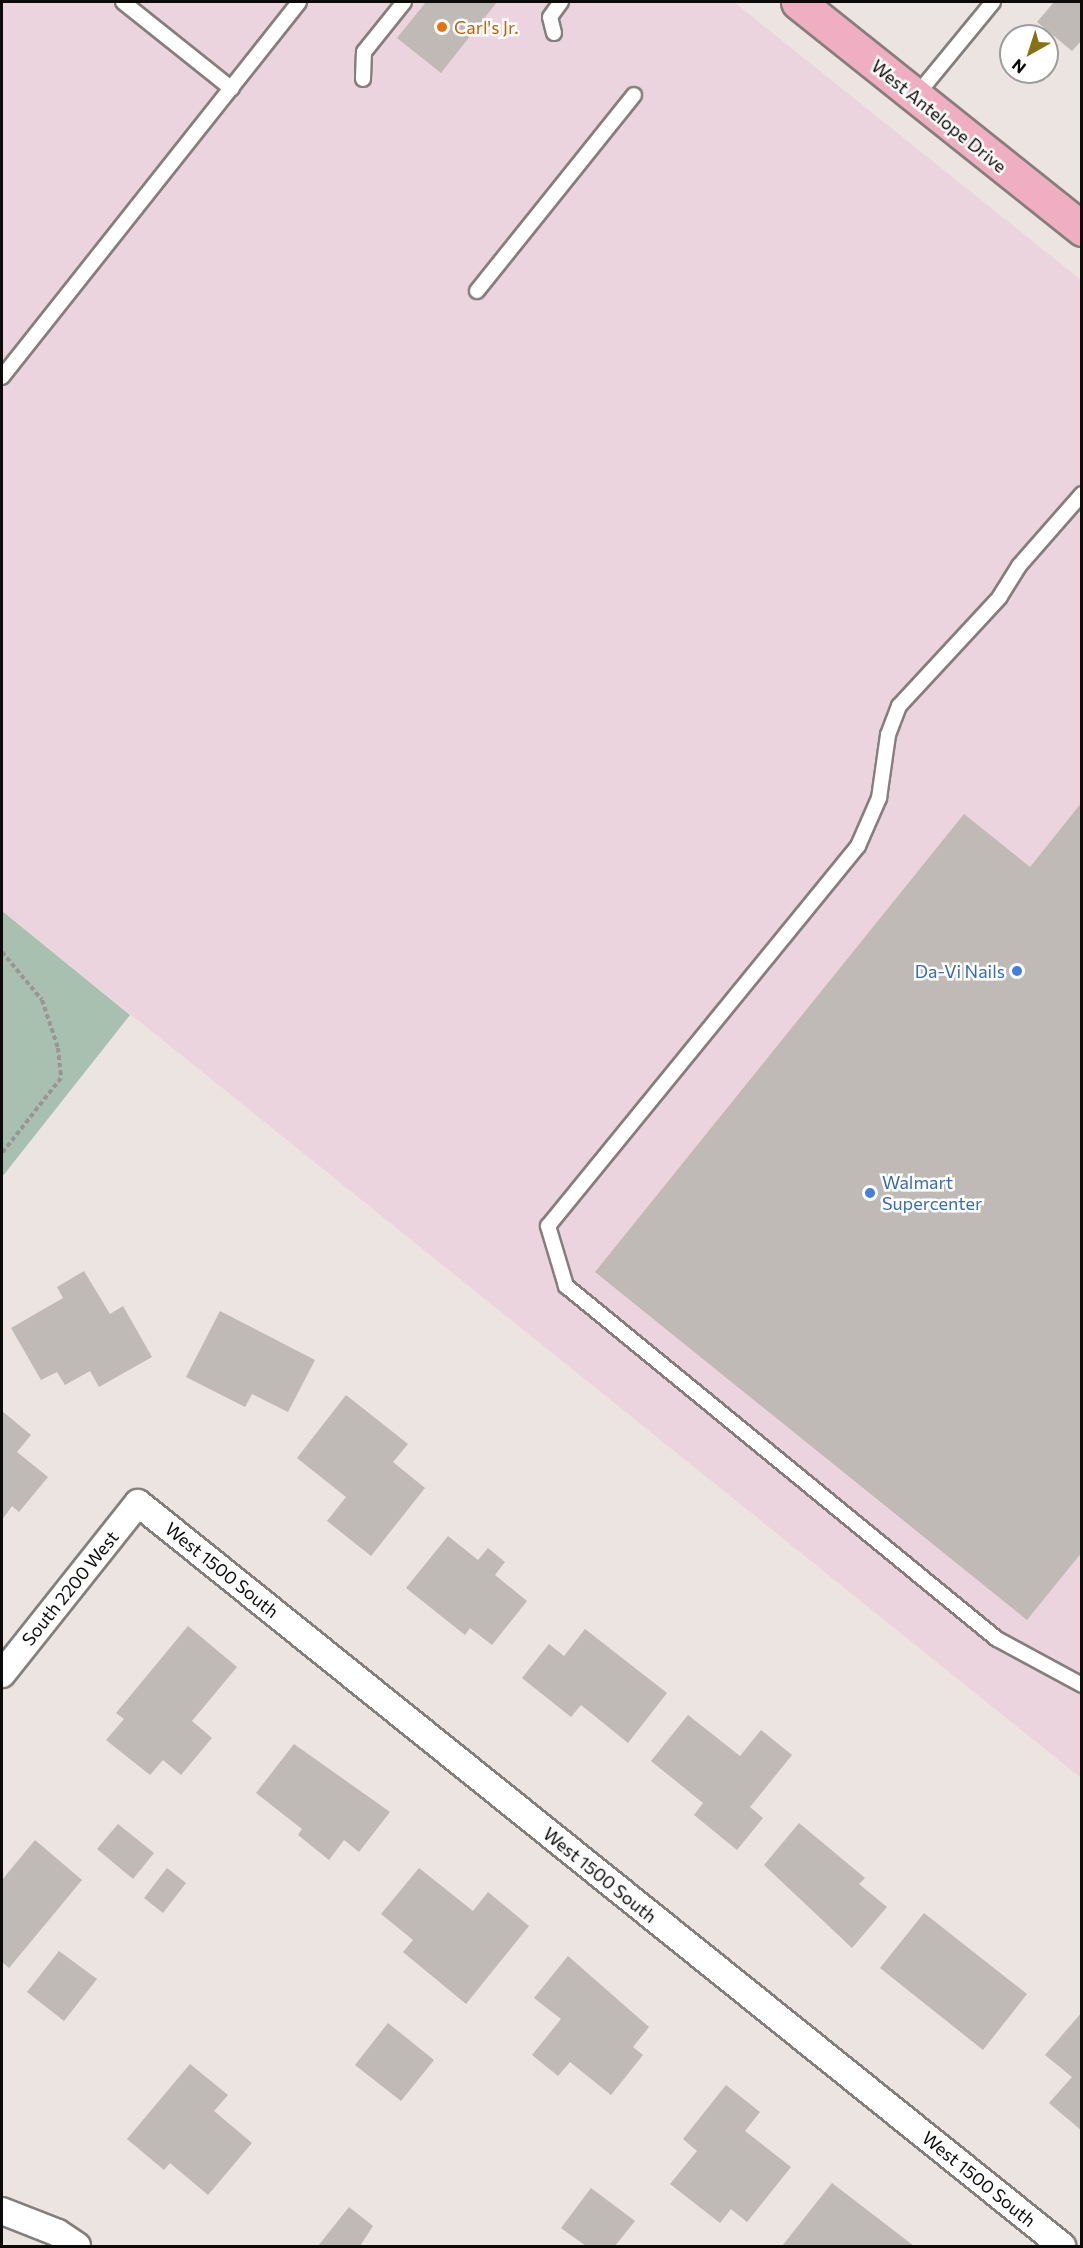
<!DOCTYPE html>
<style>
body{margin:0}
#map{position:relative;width:1083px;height:2248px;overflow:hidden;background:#ebe4e1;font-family:Commissioner,sans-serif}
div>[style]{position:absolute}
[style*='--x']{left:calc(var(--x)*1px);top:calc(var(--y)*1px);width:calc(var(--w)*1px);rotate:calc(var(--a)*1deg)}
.commercial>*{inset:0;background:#ecd4df}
.green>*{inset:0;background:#a7c0af}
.building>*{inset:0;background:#bfbab6}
.path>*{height:4px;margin-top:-2px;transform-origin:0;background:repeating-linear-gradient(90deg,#9a9593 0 4.5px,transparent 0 7.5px)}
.roads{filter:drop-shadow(2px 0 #847f7c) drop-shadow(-2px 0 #847f7c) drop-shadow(0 2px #847f7c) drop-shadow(0 -2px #847f7c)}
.lane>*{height:14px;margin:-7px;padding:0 7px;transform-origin:7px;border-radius:7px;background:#fff}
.street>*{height:26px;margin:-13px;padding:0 13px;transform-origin:13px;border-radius:13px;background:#fff}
.primary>*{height:33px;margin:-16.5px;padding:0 16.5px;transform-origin:16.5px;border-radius:16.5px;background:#f0aec2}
.dots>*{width:16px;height:16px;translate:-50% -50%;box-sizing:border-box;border:3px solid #fff;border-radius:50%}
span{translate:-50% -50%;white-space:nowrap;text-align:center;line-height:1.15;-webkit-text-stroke:5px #fff;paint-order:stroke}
.food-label{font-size:18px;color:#c56008}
.left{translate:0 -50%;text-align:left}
.street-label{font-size:18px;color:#0d0b0a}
.shop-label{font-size:18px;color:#366cbe}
.right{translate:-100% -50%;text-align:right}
.frame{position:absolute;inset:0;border:3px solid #0d0b0a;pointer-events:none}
.north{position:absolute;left:999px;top:24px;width:60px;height:60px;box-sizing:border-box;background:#fff;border:2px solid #9e9d9d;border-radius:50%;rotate:219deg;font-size:16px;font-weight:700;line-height:24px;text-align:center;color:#0d0b0a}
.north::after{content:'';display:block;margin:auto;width:21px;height:27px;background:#887113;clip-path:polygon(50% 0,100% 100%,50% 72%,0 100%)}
</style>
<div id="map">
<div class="commercial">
<div style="clip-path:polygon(2px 2px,734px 2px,1081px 280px,1081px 1778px,2px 911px)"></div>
</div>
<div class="green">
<div style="clip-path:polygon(2px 911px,130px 1015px,2px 1177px)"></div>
</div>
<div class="building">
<div style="clip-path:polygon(426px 2px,497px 2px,441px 73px,397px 38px)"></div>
<div style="clip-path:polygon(1054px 2px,1082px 2px,1082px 40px,1072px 51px,1037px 22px)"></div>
<div style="clip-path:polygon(1082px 802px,1082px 1552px,1027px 1620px,595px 1272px,964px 814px,1030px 867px)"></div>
<div style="clip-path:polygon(84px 1271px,110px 1314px,123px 1306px,152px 1357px,99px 1387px,90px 1371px,65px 1385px,57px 1372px,41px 1380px,11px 1328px,63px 1298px,57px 1287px)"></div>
<div style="clip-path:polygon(220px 1311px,315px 1360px,288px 1412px,252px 1394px,245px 1407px,186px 1377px)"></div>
<div style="clip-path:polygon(346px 1395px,408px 1444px,393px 1462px,425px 1488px,371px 1556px,327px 1521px,346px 1497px,297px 1458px)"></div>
<div style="clip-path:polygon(2px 1411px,31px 1435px,17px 1452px,48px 1477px,19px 1512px,12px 1506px,2px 1520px)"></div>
<div style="clip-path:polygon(448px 1536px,478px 1560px,488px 1548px,505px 1562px,495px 1575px,527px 1601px,492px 1645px,470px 1628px,465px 1635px,406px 1588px)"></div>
<div style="clip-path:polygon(188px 1626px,237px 1667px,192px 1721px,212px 1738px,181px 1775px,163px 1760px,150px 1775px,106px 1740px,124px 1719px,116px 1713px)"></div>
<div style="clip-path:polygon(585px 1629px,667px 1693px,628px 1743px,581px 1705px,571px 1717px,522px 1678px,549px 1644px,564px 1656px)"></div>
<div style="clip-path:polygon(688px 1715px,740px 1756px,761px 1730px,792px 1755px,750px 1807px,763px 1818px,737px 1850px,694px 1815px,703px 1803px,651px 1761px)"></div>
<div style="clip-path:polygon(294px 1744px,390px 1812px,359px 1852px,344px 1840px,329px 1860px,298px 1835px,302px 1829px,256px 1793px)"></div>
<div style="clip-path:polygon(799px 1823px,865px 1878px,859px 1884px,887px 1907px,852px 1948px,764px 1865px)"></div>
<div style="clip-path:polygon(118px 1824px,154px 1853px,133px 1879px,97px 1849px)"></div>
<div style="clip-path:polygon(35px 1840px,82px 1880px,9px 1968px,2px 1962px,2px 1880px)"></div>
<div style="clip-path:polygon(167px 1868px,186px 1883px,163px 1913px,144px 1898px)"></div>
<div style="clip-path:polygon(419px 1868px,473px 1911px,488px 1892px,529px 1926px,466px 2004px,403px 1952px,413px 1940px,381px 1914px)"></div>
<div style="clip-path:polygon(924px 1913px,1027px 1994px,983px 2050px,880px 1968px)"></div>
<div style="clip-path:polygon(59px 1951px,97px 1979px,64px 2021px,27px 1992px)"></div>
<div style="clip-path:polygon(568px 1956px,649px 2027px,633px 2047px,643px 2055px,611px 2095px,570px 2062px,558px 2076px,532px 2055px,561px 2019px,534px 1998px)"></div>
<div style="clip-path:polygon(1082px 2012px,1082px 2131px,1049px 2103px,1072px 2077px,1045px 2055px)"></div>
<div style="clip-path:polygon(388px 2023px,434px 2060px,401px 2101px,355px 2065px)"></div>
<div style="clip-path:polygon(190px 2064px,228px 2095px,214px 2111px,252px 2143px,208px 2195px,170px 2163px,164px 2170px,127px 2139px)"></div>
<div style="clip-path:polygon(726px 2085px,760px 2112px,745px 2131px,791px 2167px,747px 2222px,731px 2209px,720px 2223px,670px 2184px,697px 2151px,683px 2139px)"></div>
<div style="clip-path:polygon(832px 2183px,914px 2246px,782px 2246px)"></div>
<div style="clip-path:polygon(591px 2188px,635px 2221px,615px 2246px,586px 2246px,561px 2228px)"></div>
<div style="clip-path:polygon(349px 2207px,373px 2226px,360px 2246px,318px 2246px)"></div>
</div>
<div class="path">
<div style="--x:2;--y:952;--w:62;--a:50.2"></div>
<div style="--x:42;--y:1000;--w:51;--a:71.6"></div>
<div style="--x:58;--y:1048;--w:30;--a:84"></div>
<div style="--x:61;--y:1078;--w:95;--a:128.2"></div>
</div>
<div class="roads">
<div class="lane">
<div style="--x:123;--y:2;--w:139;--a:38.6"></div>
<div style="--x:554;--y:33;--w:16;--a:-104"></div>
<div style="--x:550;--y:17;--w:19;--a:-54"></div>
<div style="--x:363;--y:79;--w:27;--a:-88"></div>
<div style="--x:364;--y:52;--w:64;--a:-51.3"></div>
<div style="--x:915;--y:97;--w:123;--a:-50.6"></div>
<div style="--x:477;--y:291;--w:251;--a:-51.3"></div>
<div style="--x:2;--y:377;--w:478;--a:-51.6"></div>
<div style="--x:1082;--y:494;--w:96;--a:131.2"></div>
<div style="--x:1019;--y:566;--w:36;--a:122"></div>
<div style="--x:1000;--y:597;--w:149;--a:132.8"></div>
<div style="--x:899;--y:706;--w:31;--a:111"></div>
<div style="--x:888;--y:735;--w:64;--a:98.1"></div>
<div style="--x:879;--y:798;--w:52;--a:113.6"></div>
<div style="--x:858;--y:846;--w:490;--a:129.2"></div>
<div style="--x:548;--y:1226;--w:63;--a:73.3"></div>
<div style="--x:566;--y:1286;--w:557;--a:39.32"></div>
<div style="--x:997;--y:1639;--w:97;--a:28.4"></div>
</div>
<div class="street">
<div style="--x:2;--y:1674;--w:218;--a:-51.5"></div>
<div style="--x:138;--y:1503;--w:1186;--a:38.8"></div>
<div style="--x:2;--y:2211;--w:60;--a:21.4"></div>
<div style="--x:58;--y:2233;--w:23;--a:34"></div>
</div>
<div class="primary">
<div style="--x:798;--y:2;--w:364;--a:38.6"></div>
</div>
</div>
<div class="dots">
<div style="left:442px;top:27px;background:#e8710a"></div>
<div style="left:1017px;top:971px;background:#3f7fe0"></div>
<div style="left:870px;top:1193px;background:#3f7fe0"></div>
</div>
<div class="food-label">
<span class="left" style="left:454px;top:27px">Carl's Jr.</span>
</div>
<div class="street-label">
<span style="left:939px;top:116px;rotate:39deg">West Antelope Drive</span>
<span style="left:222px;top:1570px;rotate:39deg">West 1500 South</span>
<span style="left:70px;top:1588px;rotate:-51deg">South 2200 West</span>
<span style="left:600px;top:1875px;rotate:39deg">West 1500 South</span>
<span style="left:979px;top:2179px;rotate:39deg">West 1500 South</span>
</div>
<div class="shop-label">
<span class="right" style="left:1005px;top:971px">Da-Vi Nails</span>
<span class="left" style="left:882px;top:1193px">Walmart<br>Supercenter</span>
</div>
<div class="frame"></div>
<div class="north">N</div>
</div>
